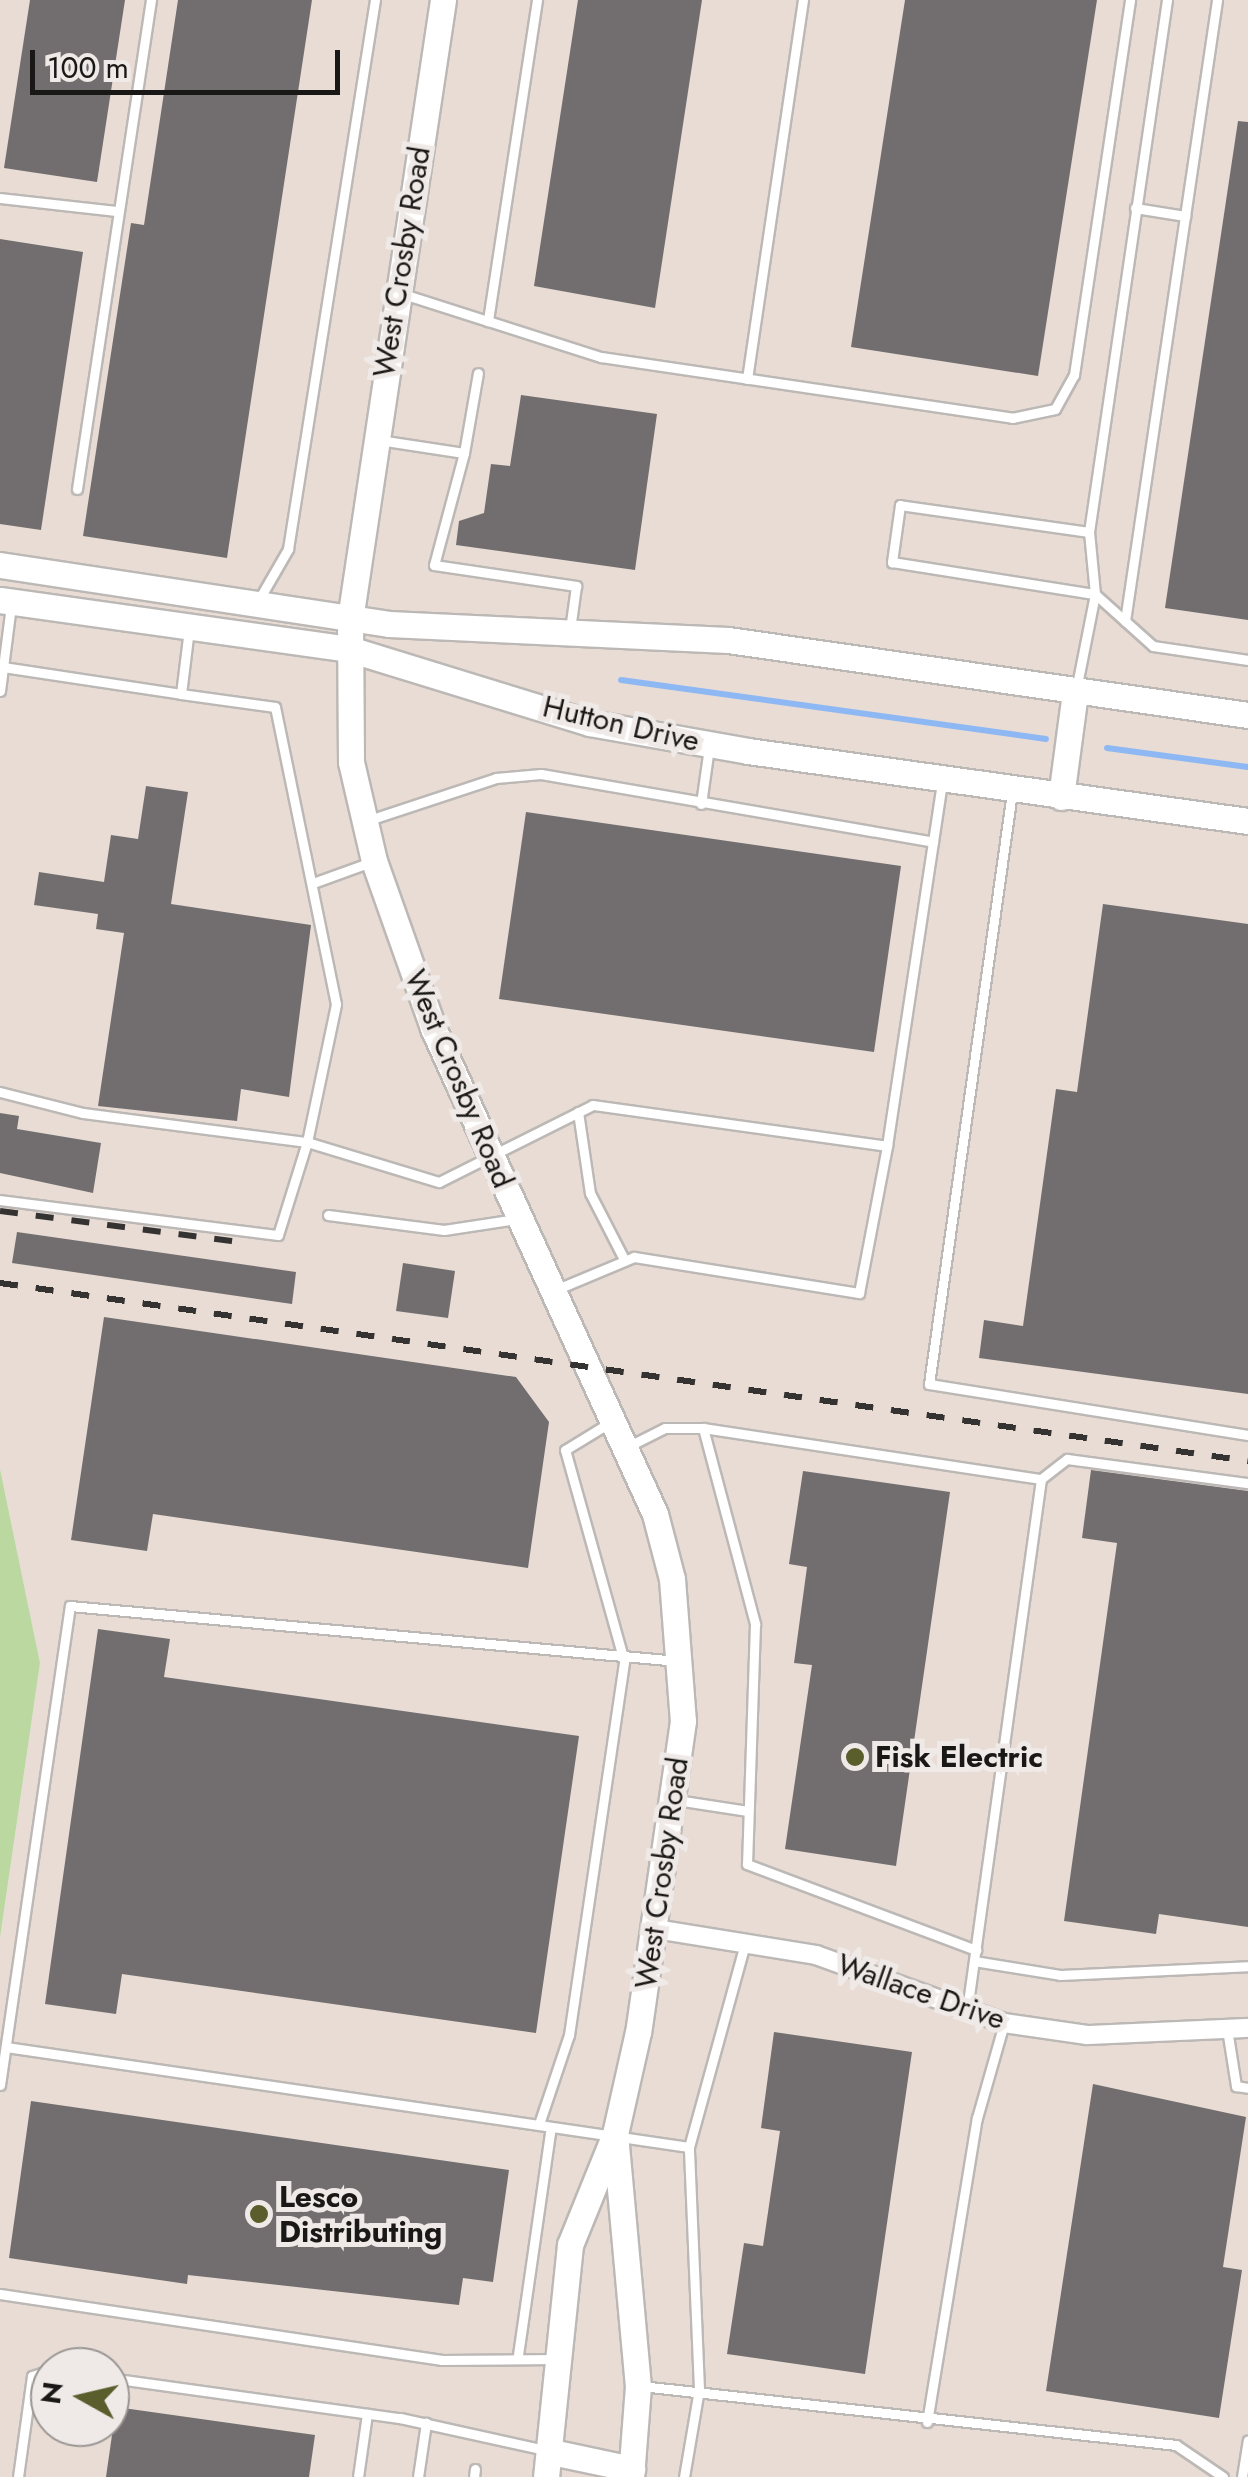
<!DOCTYPE html>
<style>
body{margin:0}
#map{position:relative;width:1248px;height:2477px;overflow:hidden;background:#efeae7;font-family:Jost,sans-serif}
div>[style]{position:absolute}
[style*='--x']{left:calc(var(--x)*1px);top:calc(var(--y)*1px);width:calc(var(--w)*1px);rotate:calc(var(--a)*1deg)}
.built>*{inset:0;background:#e8dcd5}
.green>*{inset:0;background:#bad8a0}
.stream>*{height:6px;margin:-3px;padding:0 3px;transform-origin:3px;border-radius:3px;background:#8eb8f3}
.building>*{inset:0;background:#726e6f}
.roads{filter:drop-shadow(2px 0 #bcb8b5) drop-shadow(-2px 0 #bcb8b5) drop-shadow(0 2px #bcb8b5) drop-shadow(0 -2px #bcb8b5)}
.lane>*{height:9px;margin:-4.5px;padding:0 4.5px;transform-origin:4.5px;border-radius:4.5px;background:#fff}
.street>*{height:18px;margin:-9px;padding:0 9px;transform-origin:9px;border-radius:9px;background:#fff}
.secondary>*{height:25px;margin:-12.5px;padding:0 12.5px;transform-origin:12.5px;border-radius:12.5px;background:#fff}
.rail>*{height:6px;margin-top:-3px;transform-origin:0;background:repeating-linear-gradient(90deg,#353332 0 18px,transparent 0 36px)}
.dots>*{width:28px;height:28px;translate:-50% -50%;box-sizing:border-box;border:5px solid #efeae7;border-radius:50%}
span{translate:-50% -50%;white-space:nowrap;text-align:center;line-height:1.15;-webkit-text-stroke:10px #efeae7;paint-order:stroke}
.street-label{font-size:30px;color:#1a1817}
.poi-label{font-size:30px;color:#1a1817;font-weight:700}
.left{translate:0 -50%;text-align:left}
.north{position:absolute;left:30px;top:2347px;width:100px;height:100px;box-sizing:border-box;background:#efeae7;border:2px solid #9a9694;border-radius:50%;rotate:278deg;font-size:28px;font-weight:700;line-height:40px;text-align:center;color:#1a1817}
.north::after{content:'';display:block;margin:auto;width:35px;height:45px;background:#595e2c;clip-path:polygon(50% 0,100% 100%,50% 72%,0 100%)}
.scale{position:absolute;left:30px;top:50px;width:310px;height:45px;box-sizing:border-box;border:5px solid #1a1817;border-top:0;padding-left:12px;font-size:30px;line-height:35px;white-space:nowrap;color:#1a1817;-webkit-text-stroke:8px #efeae7;paint-order:stroke}
</style>
<div id="map">
<div class="built">
<div style="clip-path:polygon(evenodd,0 0,1248px 0,1248px 2477px,0 2477px,0 1939px,40px 1663px,0 1469px,0 0,50px 2367px,110px 2367px,110px 2427px,50px 2427px,50px 2367px)"></div>
</div>
<div class="green">
<div style="clip-path:polygon(0 1469px,40px 1663px,0 1938px)"></div>
</div>
<div class="stream">
<div style="--x:621;--y:680;--w:429;--a:7.9"></div>
<div style="--x:1107;--y:748;--w:142;--a:7.7"></div>
</div>
<div class="building">
<div style="clip-path:polygon(30px 0,125px 0,97px 182px,4px 168px)"></div>
<div style="clip-path:polygon(178px 0,312px 0,227px 558px,83px 536px,131px 223px,144px 225px)"></div>
<div style="clip-path:polygon(578px 0,702px 0,655px 308px,534px 286px)"></div>
<div style="clip-path:polygon(905px 0,1097px 0,1038px 376px,851px 347px)"></div>
<div style="clip-path:polygon(1238px 121px,1248px 122px,1248px 620px,1165px 608px)"></div>
<div style="clip-path:polygon(0 239px,83px 252px,41px 530px,0 524px)"></div>
<div style="clip-path:polygon(521px 395px,657px 414px,635px 570px,456px 545px,459px 521px,484px 513px,491px 464px,510px 466px)"></div>
<div style="clip-path:polygon(146px 786px,188px 792px,171px 904px,311px 925px,289px 1097px,241px 1089px,237px 1121px,98px 1106px,124px 933px,96px 929px,98px 914px,34px 905px,39px 872px,104px 882px,111px 835px,138px 839px)"></div>
<div style="clip-path:polygon(526px 812px,901px 866px,874px 1052px,499px 999px)"></div>
<div style="clip-path:polygon(1103px 904px,1248px 924px,1248px 1394px,979px 1358px,984px 1320px,1023px 1326px,1056px 1089px,1077px 1092px)"></div>
<div style="clip-path:polygon(0 1113px,19px 1116px,17px 1129px,101px 1143px,93px 1193px,0 1173px)"></div>
<div style="clip-path:polygon(17px 1232px,296px 1272px,292px 1304px,12px 1263px)"></div>
<div style="clip-path:polygon(403px 1263px,455px 1271px,448px 1318px,396px 1311px)"></div>
<div style="clip-path:polygon(104px 1317px,516px 1377px,549px 1422px,528px 1568px,153px 1514px,147px 1551px,71px 1540px)"></div>
<div style="clip-path:polygon(1091px 1470px,1248px 1491px,1248px 1927px,1159px 1914px,1156px 1934px,1064px 1921px,1117px 1543px,1082px 1538px)"></div>
<div style="clip-path:polygon(803px 1471px,950px 1492px,896px 1866px,785px 1849px,812px 1665px,794px 1663px,807px 1567px,789px 1564px)"></div>
<div style="clip-path:polygon(98px 1629px,170px 1639px,164px 1677px,579px 1736px,536px 2033px,122px 1974px,116px 2014px,45px 2004px)"></div>
<div style="clip-path:polygon(774px 2032px,912px 2052px,865px 2374px,727px 2354px,744px 2243px,763px 2246px,780px 2131px,761px 2128px)"></div>
<div style="clip-path:polygon(1093px 2084px,1246px 2117px,1223px 2267px,1242px 2270px,1219px 2418px,1046px 2391px)"></div>
<div style="clip-path:polygon(31px 2101px,509px 2170px,493px 2282px,463px 2278px,459px 2305px,188px 2275px,187px 2284px,9px 2258px)"></div>
<div style="clip-path:polygon(116px 2407px,315px 2435px,309px 2477px,106px 2477px)"></div>
</div>
<div class="roads">
<div class="lane">
<div style="--x:537;--y:0;--w:325;--a:98.7"></div>
<div style="--x:488;--y:321;--w:119;--a:17.7"></div>
<div style="--x:601;--y:357;--w:416;--a:8.4"></div>
<div style="--x:1012;--y:418;--w:44;--a:-11.8"></div>
<div style="--x:1055;--y:409;--w:39;--a:-61"></div>
<div style="--x:1074;--y:375;--w:379;--a:-81.5"></div>
<div style="--x:0;--y:198;--w:117;--a:6.4"></div>
<div style="--x:1135;--y:208;--w:51;--a:9.1"></div>
<div style="--x:400;--y:293;--w:92;--a:17.7"></div>
<div style="--x:747;--y:379;--w:383;--a:-81.6"></div>
<div style="--x:379;--y:440;--w:86;--a:8.7"></div>
<div style="--x:464;--y:453;--w:116;--a:105"></div>
<div style="--x:434;--y:565;--w:144;--a:8.4"></div>
<div style="--x:576;--y:586;--w:44;--a:97.8"></div>
<div style="--x:464;--y:453;--w:81;--a:-80.1"></div>
<div style="--x:77;--y:489;--w:495;--a:-81.4"></div>
<div style="--x:1089;--y:532;--w:191;--a:-171.9"></div>
<div style="--x:900;--y:505;--w:58;--a:98"></div>
<div style="--x:892;--y:562;--w:206;--a:9"></div>
<div style="--x:1095;--y:594;--w:78;--a:41.9"></div>
<div style="--x:1153;--y:646;--w:96;--a:8.4"></div>
<div style="--x:258;--y:601;--w:60;--a:-60"></div>
<div style="--x:288;--y:549;--w:556;--a:-81"></div>
<div style="--x:1125;--y:621;--w:628;--a:-81.57"></div>
<div style="--x:3;--y:667;--w:180;--a:8.6"></div>
<div style="--x:1076;--y:690;--w:98;--a:-78.8"></div>
<div style="--x:1095;--y:594;--w:62;--a:-95.5"></div>
<div style="--x:1089;--y:532;--w:538;--a:-81.66"></div>
<div style="--x:0;--y:691;--w:87;--a:-82.7"></div>
<div style="--x:1012;--y:792;--w:598;--a:97.98"></div>
<div style="--x:929;--y:1384;--w:323;--a:9.1"></div>
<div style="--x:701;--y:804;--w:58;--a:-82"></div>
<div style="--x:369;--y:820;--w:134;--a:-18.3"></div>
<div style="--x:496;--y:778;--w:45;--a:-5.1"></div>
<div style="--x:541;--y:774;--w:398;--a:9.8"></div>
<div style="--x:313;--y:883;--w:62;--a:-19.9"></div>
<div style="--x:0;--y:1092;--w:86;--a:14.2"></div>
<div style="--x:83;--y:1113;--w:226;--a:7.4"></div>
<div style="--x:307;--y:1142;--w:141;--a:-78.1"></div>
<div style="--x:336;--y:1004;--w:303;--a:-101.6"></div>
<div style="--x:275;--y:707;--w:95;--a:-172.1"></div>
<div style="--x:181;--y:694;--w:65;--a:-83"></div>
<div style="--x:578;--y:1112;--w:82;--a:81.6"></div>
<div style="--x:590;--y:1193;--w:76;--a:62.8"></div>
<div style="--x:0;--y:1200;--w:280;--a:7.2"></div>
<div style="--x:278;--y:1235;--w:97;--a:-72.7"></div>
<div style="--x:307;--y:1142;--w:138;--a:16.9"></div>
<div style="--x:439;--y:1182;--w:172;--a:-26.6"></div>
<div style="--x:593;--y:1105;--w:297;--a:7.9"></div>
<div style="--x:887;--y:1146;--w:367;--a:-81.4"></div>
<div style="--x:328;--y:1215;--w:117;--a:7.4"></div>
<div style="--x:444;--y:1230;--w:73;--a:-8.7"></div>
<div style="--x:555;--y:1290;--w:86;--a:-22.7"></div>
<div style="--x:634;--y:1257;--w:228;--a:9.1"></div>
<div style="--x:859;--y:1293;--w:150;--a:-79.2"></div>
<div style="--x:703;--y:1428;--w:203;--a:75.1"></div>
<div style="--x:755;--y:1624;--w:240;--a:91.9"></div>
<div style="--x:747;--y:1864;--w:245;--a:20.6"></div>
<div style="--x:629;--y:1446;--w:40;--a:-26.6"></div>
<div style="--x:665;--y:1428;--w:38;--a:0"></div>
<div style="--x:703;--y:1428;--w:342;--a:8.6"></div>
<div style="--x:1041;--y:1479;--w:536;--a:97.93"></div>
<div style="--x:1041;--y:1479;--w:33;--a:-38"></div>
<div style="--x:1067;--y:1459;--w:183;--a:7.6"></div>
<div style="--x:676;--y:1800;--w:73;--a:8.7"></div>
<div style="--x:974;--y:1961;--w:87;--a:9.2"></div>
<div style="--x:1060;--y:1975;--w:188;--a:-2.7"></div>
<div style="--x:1227;--y:2029;--w:58;--a:81"></div>
<div style="--x:1236;--y:2086;--w:12;--a:9"></div>
<div style="--x:6;--y:2047;--w:690;--a:8.33"></div>
<div style="--x:0;--y:2085;--w:484;--a:-81.7"></div>
<div style="--x:70;--y:1606;--w:610;--a:5.17"></div>
<div style="--x:539;--y:2124;--w:94;--a:-71.4"></div>
<div style="--x:569;--y:2035;--w:378;--a:-81.6"></div>
<div style="--x:624;--y:1661;--w:219;--a:-105.6"></div>
<div style="--x:565;--y:1450;--w:52;--a:-31.5"></div>
<div style="--x:0;--y:2294;--w:447;--a:8.5"></div>
<div style="--x:442;--y:2360;--w:115;--a:-0.5"></div>
<div style="--x:518;--y:2355;--w:230;--a:-81.8"></div>
<div style="--x:110;--y:2378;--w:293;--a:7.9"></div>
<div style="--x:400;--y:2418;--w:148;--a:12.4"></div>
<div style="--x:641;--y:2386;--w:538;--a:6.29"></div>
<div style="--x:1176;--y:2445;--w:57;--a:34.2"></div>
<div style="--x:927;--y:2422;--w:308;--a:-80.7"></div>
<div style="--x:977;--y:2118;--w:99;--a:-74.1"></div>
<div style="--x:18;--y:2477;--w:102;--a:-82.1"></div>
<div style="--x:32;--y:2376;--w:19;--a:-18"></div>
<div style="--x:358;--y:2477;--w:64;--a:-81.9"></div>
<div style="--x:418;--y:2477;--w:55;--a:-81.6"></div>
<div style="--x:474;--y:2477;--w:8;--a:-83"></div>
<div style="--x:684;--y:2477;--w:89;--a:-80.3"></div>
<div style="--x:699;--y:2389;--w:242;--a:-92.4"></div>
<div style="--x:689;--y:2147;--w:211;--a:-74.6"></div>
<div style="--x:1242;--y:2477;--w:37;--a:-81"></div>
</div>
<div class="street">
<div style="--x:656;--y:1929;--w:162;--a:9.2"></div>
<div style="--x:816;--y:1955;--w:200;--a:19.9"></div>
<div style="--x:1004;--y:2023;--w:84;--a:8.2"></div>
<div style="--x:1087;--y:2035;--w:161;--a:-2.5"></div>
</div>
<div class="secondary">
<div style="--x:443;--y:0;--w:626;--a:98.54"></div>
<div style="--x:350;--y:619;--w:143;--a:89.6"></div>
<div style="--x:351;--y:762;--w:102;--a:76.9"></div>
<div style="--x:374;--y:861;--w:177;--a:70.5"></div>
<div style="--x:433;--y:1028;--w:534;--a:65.45"></div>
<div style="--x:655;--y:1514;--w:67;--a:75.3"></div>
<div style="--x:672;--y:1579;--w:142;--a:85.6"></div>
<div style="--x:683;--y:1721;--w:314;--a:98.2"></div>
<div style="--x:638;--y:2032;--w:105;--a:102.7"></div>
<div style="--x:615;--y:2134;--w:120;--a:112.1"></div>
<div style="--x:570;--y:2245;--w:233;--a:95.9"></div>
<div style="--x:0;--y:565;--w:393;--a:8.6"></div>
<div style="--x:389;--y:624;--w:339;--a:2.7"></div>
<div style="--x:728;--y:640;--w:525;--a:8.21"></div>
<div style="--x:0;--y:600;--w:352;--a:8"></div>
<div style="--x:349;--y:649;--w:252;--a:17.1"></div>
<div style="--x:590;--y:723;--w:160;--a:10"></div>
<div style="--x:748;--y:751;--w:505;--a:7.97"></div>
<div style="--x:1061;--y:797;--w:106;--a:-82.4"></div>
<div style="--x:615;--y:2134;--w:253;--a:84.8"></div>
<div style="--x:638;--y:2386;--w:91;--a:94.4"></div>
<div style="--x:552;--y:2452;--w:82;--a:12"></div>
</div>
</div>
<div class="rail">
<div style="--x:0;--y:1211;--w:249;--a:7.4"></div>
<div style="--x:0;--y:1283;--w:1261;--a:8.12"></div>
</div>
<div class="dots">
<div style="left:855px;top:1757px;background:#595e2c"></div>
<div style="left:259px;top:2214px;background:#595e2c"></div>
</div>
<div class="street-label">
<span style="left:402px;top:262px;rotate:-81deg">West Crosby Road</span>
<span style="left:621px;top:724px;rotate:13deg">Hutton Drive</span>
<span style="left:459px;top:1079px;rotate:67deg">West Crosby Road</span>
<span style="left:662px;top:1873px;rotate:-82deg">West Crosby Road</span>
<span style="left:921px;top:1992px;rotate:19deg">Wallace Drive</span>
</div>
<div class="poi-label">
<span class="left" style="left:875px;top:1757px">Fisk Electric</span>
<span class="left" style="left:279px;top:2214px">Lesco<br>Distributing</span>
</div>
<div class="north">N</div>
<div class="scale">100 m</div>
</div>
